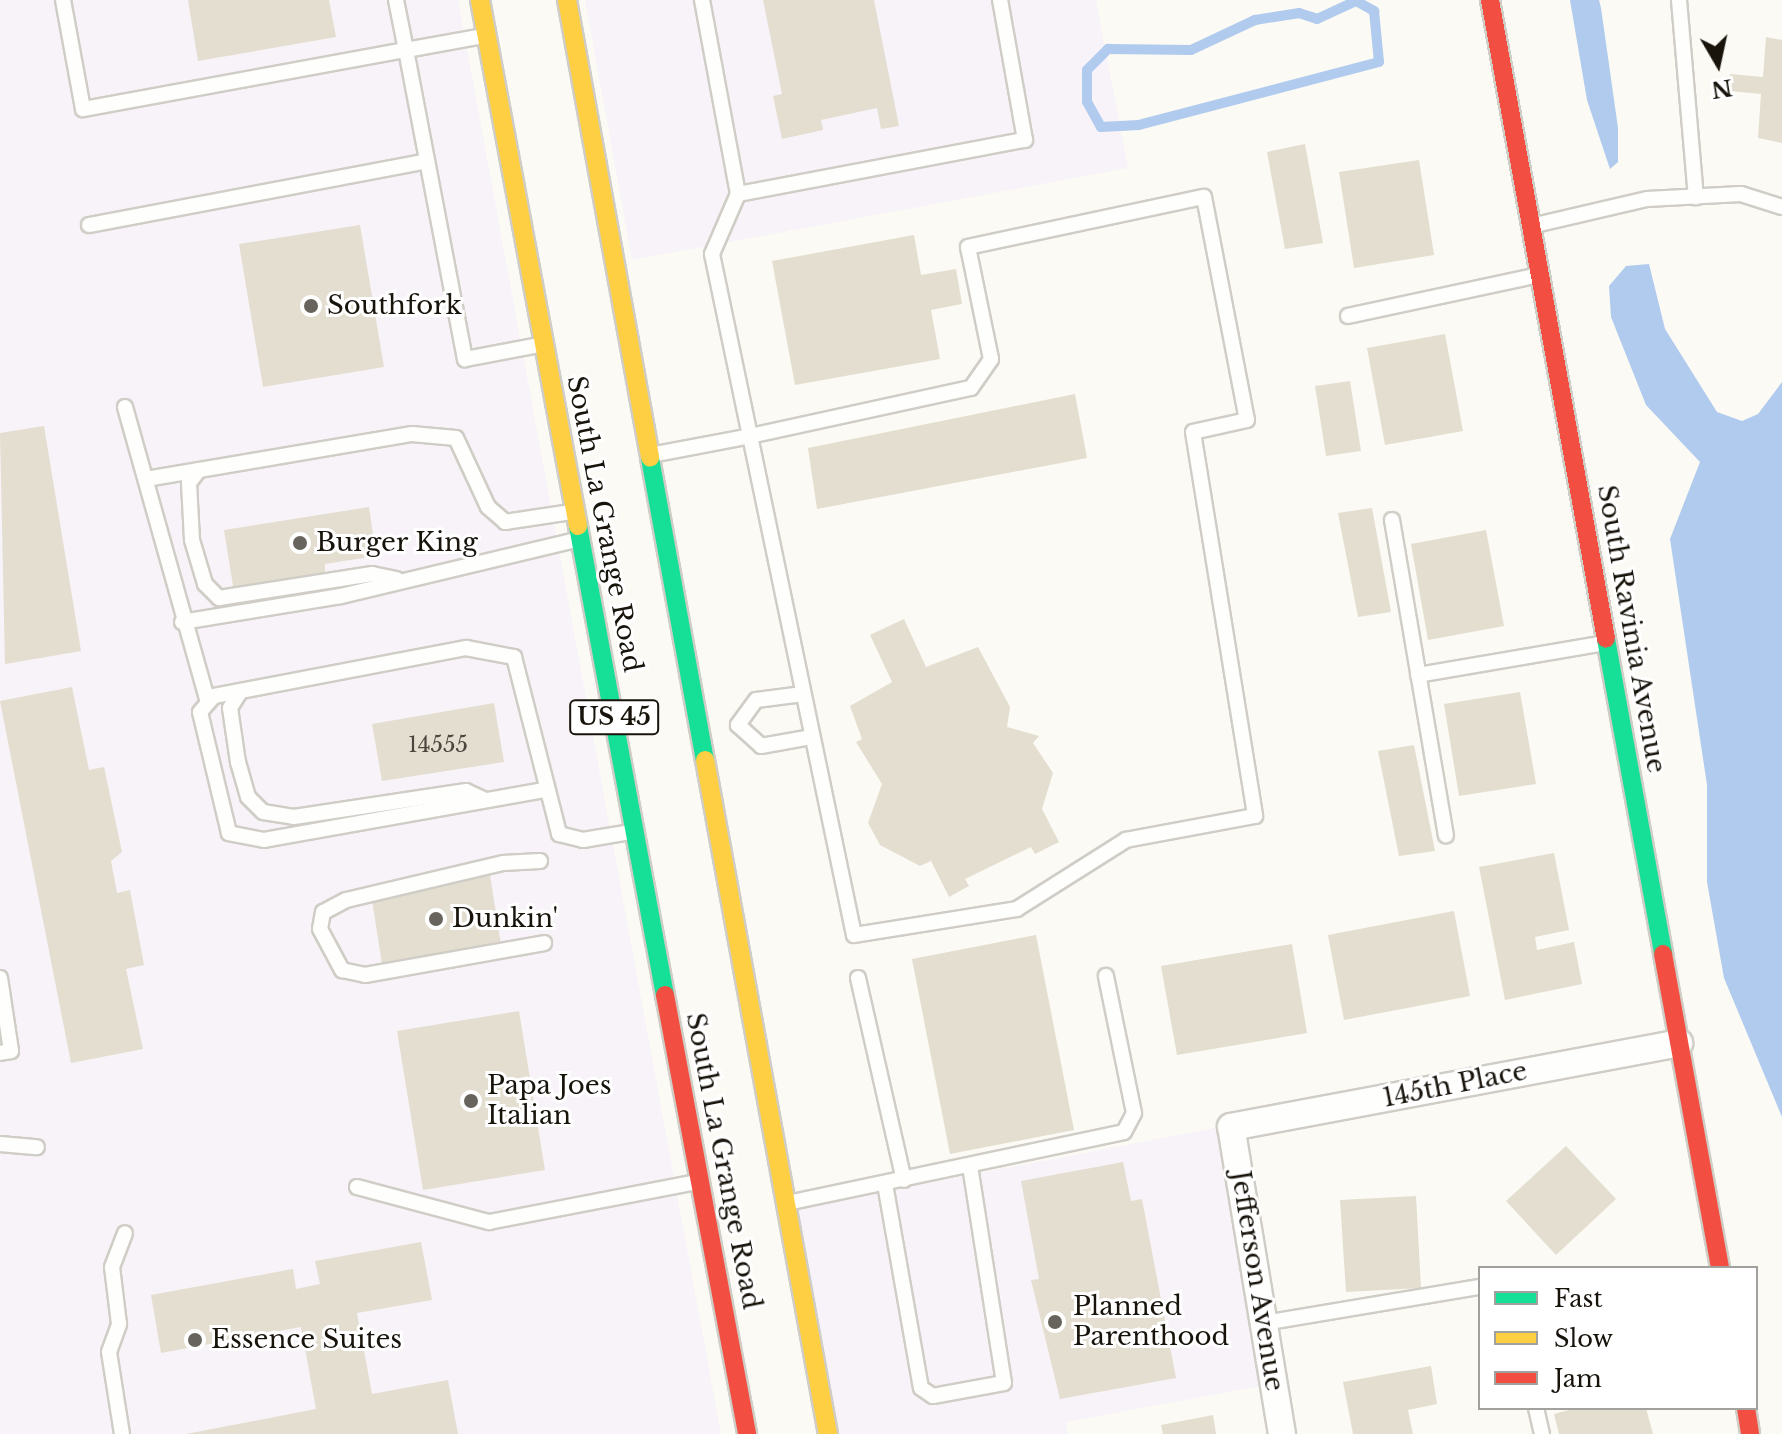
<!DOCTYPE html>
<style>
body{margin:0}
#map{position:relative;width:1782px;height:1434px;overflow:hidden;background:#fbfaf4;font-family:"Libre Baskerville",serif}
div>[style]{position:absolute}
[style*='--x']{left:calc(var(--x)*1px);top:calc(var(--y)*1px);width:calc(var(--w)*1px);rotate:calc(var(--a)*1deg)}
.commercial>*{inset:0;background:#f8f3f9}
.water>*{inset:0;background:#b0cbee}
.stream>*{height:10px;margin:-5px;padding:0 5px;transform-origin:5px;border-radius:5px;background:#b0cbee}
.building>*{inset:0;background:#e3decf}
.roads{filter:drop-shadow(2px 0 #cfcdc6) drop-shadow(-2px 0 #cfcdc6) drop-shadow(0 2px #cfcdc6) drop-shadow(0 -2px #cfcdc6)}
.lane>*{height:14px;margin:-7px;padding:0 7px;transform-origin:7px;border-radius:7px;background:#fefefd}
.street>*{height:26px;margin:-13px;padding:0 13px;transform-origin:13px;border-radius:13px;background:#fefefd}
.fast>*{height:18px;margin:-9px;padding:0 9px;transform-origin:9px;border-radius:9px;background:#16e098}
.slow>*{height:18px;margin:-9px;padding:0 9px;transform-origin:9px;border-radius:9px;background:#ffcf43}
.jam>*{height:18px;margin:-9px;padding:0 9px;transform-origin:9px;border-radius:9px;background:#f24e42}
.dots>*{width:22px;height:22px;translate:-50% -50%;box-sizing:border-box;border:4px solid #fff;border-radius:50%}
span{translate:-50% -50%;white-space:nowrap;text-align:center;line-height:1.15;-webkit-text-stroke:6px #fff;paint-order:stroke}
.number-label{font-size:22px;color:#4b463d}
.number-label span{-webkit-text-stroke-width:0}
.shield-label span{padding:2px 6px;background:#fff;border:2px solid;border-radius:6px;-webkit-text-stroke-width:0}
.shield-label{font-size:24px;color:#18140c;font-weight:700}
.poi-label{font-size:26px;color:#18140c}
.left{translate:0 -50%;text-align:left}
.street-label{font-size:26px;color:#18140c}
.legend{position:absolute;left:1478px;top:1266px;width:280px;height:144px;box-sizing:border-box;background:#fff;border:2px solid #a3a19e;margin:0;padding:10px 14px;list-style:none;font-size:24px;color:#18140c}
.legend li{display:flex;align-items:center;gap:16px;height:40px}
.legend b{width:40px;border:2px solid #a3a19e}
.north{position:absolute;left:1678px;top:24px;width:80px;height:80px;-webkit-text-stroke:6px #fff;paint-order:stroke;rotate:171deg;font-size:22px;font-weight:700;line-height:32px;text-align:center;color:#18140c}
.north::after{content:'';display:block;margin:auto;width:28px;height:36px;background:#18140c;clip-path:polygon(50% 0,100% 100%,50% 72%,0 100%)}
</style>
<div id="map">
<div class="commercial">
<div style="clip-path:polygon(0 0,458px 0,721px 1434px,0 1434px)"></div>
<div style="clip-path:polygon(585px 0,1096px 0,1128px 168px,632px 260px)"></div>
<div style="clip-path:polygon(1221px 1127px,1266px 1385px,1066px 1422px,1067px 1434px,834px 1434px,794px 1208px)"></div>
</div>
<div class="water">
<div style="clip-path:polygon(1570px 0,1599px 0,1601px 8px,1618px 128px,1618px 162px,1610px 169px,1587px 100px)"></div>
<div style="clip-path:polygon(1649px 264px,1665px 329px,1717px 412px,1742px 421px,1758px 414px,1782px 382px,1782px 1117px,1724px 978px,1707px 882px,1707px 785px,1670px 539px,1700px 462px,1646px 405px,1611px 317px,1609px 286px,1626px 266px)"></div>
</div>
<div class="stream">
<div style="--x:1356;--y:1;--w:21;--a:29"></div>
<div style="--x:1374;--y:11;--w:51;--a:84.4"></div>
<div style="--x:1379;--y:62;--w:248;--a:165.3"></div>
<div style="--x:1139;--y:125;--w:38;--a:177"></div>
<div style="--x:1101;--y:127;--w:29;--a:-119"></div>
<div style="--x:1087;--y:102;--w:32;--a:-90"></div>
<div style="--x:1087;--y:70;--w:30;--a:-45"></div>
<div style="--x:1108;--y:49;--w:83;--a:0.7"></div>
<div style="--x:1191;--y:50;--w:71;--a:-25.1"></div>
<div style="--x:1255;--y:20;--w:45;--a:-9"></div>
<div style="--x:1299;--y:13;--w:19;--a:18"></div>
<div style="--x:1317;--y:19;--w:43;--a:-24.8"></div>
</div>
<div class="building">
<div style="clip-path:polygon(188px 0,329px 0,336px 37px,198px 61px)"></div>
<div style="clip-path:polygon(763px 0,874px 0,899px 126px,881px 129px,877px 108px,821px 120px,823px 130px,782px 139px,773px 96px,782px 94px)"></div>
<div style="clip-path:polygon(1766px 37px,1782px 40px,1782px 143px,1758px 138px,1761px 94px,1729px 91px,1730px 74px,1763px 77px)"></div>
<div style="clip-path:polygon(1305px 144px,1323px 243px,1285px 249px,1267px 152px)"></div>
<div style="clip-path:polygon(1419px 160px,1434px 255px,1354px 268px,1339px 172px)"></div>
<div style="clip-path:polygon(360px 225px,384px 367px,263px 387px,239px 244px)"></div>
<div style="clip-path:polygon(914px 235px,921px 275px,956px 269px,962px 304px,931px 310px,940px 359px,795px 385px,772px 261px)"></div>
<div style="clip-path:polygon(1445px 334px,1463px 431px,1385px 445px,1367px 348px)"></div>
<div style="clip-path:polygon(1350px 381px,1361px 451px,1326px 456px,1315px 386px)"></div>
<div style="clip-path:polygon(1075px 394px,1087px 458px,817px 509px,808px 448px)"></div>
<div style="clip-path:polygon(44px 426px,81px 651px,5px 664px,0 433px)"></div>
<div style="clip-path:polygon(369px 507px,376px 556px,325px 564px,325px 577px,234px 592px,224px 530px)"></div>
<div style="clip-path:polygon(1372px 508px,1391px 612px,1358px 617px,1338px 513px)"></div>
<div style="clip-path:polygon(1486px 530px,1504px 626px,1428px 640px,1411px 544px)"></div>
<div style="clip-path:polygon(904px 619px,926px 667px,978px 647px,1010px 707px,1007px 727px,1039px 736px,1033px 743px,1053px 773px,1042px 809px,1059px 842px,1035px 854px,1031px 847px,965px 879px,969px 886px,949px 897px,931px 861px,920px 866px,880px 845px,868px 823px,882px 784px,856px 742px,862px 739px,850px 706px,892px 682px,870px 635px)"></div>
<div style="clip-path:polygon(72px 687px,89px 770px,104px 767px,122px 852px,111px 861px,117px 893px,130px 890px,144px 965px,126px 969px,143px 1049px,71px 1063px,0 701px)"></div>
<div style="clip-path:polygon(1520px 692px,1536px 784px,1459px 796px,1444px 704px)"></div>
<div style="clip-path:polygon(494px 703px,504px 762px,382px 781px,372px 724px)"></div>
<div style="clip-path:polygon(1414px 745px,1435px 851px,1399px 856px,1378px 751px)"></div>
<div style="clip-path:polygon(1554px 853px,1569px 930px,1535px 937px,1537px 950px,1574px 942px,1582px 984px,1505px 1000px,1479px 867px)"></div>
<div style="clip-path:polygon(490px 875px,501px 945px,382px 964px,371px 894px)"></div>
<div style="clip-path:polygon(1454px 911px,1470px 996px,1344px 1020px,1328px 935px)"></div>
<div style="clip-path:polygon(1036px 935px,1074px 1130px,950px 1154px,912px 959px)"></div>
<div style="clip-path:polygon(1292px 944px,1307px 1033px,1177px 1055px,1161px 966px)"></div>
<div style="clip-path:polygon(519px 1011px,545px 1170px,423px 1190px,397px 1031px)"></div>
<div style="clip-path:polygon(1566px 1146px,1616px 1199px,1556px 1255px,1506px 1201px)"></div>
<div style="clip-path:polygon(1123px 1162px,1131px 1201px,1142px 1199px,1176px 1378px,1060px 1399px,1031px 1280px,1039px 1279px,1021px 1181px)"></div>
<div style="clip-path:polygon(1416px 1196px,1421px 1288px,1346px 1292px,1340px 1200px)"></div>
<div style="clip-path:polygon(421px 1242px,432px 1300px,357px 1313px,372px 1394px,448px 1380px,458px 1434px,186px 1434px,316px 1409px,301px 1327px,161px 1353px,151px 1295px,293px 1269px,296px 1289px,320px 1284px,315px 1261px)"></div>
<div style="clip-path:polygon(1431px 1366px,1437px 1404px,1408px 1410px,1413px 1434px,1353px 1434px,1343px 1382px)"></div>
<div style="clip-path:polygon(1576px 1408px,1646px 1408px,1653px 1434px,1559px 1434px,1554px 1414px)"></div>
<div style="clip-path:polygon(1213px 1415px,1216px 1434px,1163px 1434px,1161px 1425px)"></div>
</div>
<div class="roads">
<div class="lane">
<div style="--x:63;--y:0;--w:111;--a:79.6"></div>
<div style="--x:83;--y:109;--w:328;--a:-10.4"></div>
<div style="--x:406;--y:50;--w:315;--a:79.2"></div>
<div style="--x:465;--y:359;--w:76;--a:-10.6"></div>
<div style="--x:396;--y:0;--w:51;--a:78.7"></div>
<div style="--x:406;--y:50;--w:78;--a:-10.3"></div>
<div style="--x:702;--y:0;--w:197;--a:79.5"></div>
<div style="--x:738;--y:194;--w:292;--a:-10.7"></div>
<div style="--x:1025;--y:140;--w:142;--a:-100.1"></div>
<div style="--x:1679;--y:0;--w:198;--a:85.1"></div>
<div style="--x:89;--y:225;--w:344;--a:-10.7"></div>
<div style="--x:1531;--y:226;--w:119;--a:-13.1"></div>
<div style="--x:1647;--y:199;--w:94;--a:-3"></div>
<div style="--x:1741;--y:194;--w:43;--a:17.6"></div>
<div style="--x:1348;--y:316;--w:195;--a:-12.1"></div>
<div style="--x:125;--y:407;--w:307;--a:74.3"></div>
<div style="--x:656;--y:454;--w:96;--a:-10.8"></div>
<div style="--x:750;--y:436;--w:226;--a:-12.3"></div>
<div style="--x:971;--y:388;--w:35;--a:-55"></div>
<div style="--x:991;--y:359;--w:114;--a:-101.6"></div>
<div style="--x:968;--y:247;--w:241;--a:-12"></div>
<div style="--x:1204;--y:197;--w:227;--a:79.1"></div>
<div style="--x:1247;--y:420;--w:55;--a:167.5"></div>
<div style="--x:1193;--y:432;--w:389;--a:80.8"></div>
<div style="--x:1255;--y:816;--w:131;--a:169.5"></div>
<div style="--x:1126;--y:840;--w:129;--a:147.7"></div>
<div style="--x:1017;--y:909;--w:165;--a:170.9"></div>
<div style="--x:854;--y:935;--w:510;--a:-101.77"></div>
<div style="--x:750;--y:436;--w:186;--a:-101.8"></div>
<div style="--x:712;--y:254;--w:65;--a:-66.6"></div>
<div style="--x:199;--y:470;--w:16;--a:128"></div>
<div style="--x:189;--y:483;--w:57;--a:87"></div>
<div style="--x:192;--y:540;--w:46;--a:73.5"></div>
<div style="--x:205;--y:584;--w:20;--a:45"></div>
<div style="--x:219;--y:598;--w:155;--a:-8.9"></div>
<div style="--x:372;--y:574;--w:25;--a:12"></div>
<div style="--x:146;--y:479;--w:270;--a:-9.6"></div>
<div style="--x:412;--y:434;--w:44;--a:5.2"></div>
<div style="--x:456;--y:438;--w:76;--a:65.1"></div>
<div style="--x:488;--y:507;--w:23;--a:41"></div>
<div style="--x:505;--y:522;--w:67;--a:-8.6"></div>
<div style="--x:1392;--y:520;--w:320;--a:80.3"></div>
<div style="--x:182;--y:622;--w:161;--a:-9.3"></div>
<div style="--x:341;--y:596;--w:242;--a:-13.4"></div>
<div style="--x:1418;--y:675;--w:191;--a:-9.7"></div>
<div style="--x:240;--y:692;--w:19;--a:122"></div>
<div style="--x:230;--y:708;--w:55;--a:81.6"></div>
<div style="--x:238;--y:762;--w:36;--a:74"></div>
<div style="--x:248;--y:797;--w:21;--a:45"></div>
<div style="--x:263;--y:812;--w:31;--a:9"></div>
<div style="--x:294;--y:817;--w:174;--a:-8.6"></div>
<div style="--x:466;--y:791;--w:21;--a:25"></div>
<div style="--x:803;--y:694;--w:47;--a:172.7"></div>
<div style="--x:756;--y:700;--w:31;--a:126"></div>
<div style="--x:738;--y:725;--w:31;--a:42"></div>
<div style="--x:761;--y:746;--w:52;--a:-10"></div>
<div style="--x:544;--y:790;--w:284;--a:169.9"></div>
<div style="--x:264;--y:840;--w:36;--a:-169"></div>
<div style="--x:229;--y:833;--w:124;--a:-103.5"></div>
<div style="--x:200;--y:712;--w:21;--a:-49"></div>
<div style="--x:214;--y:696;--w:257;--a:-10.8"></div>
<div style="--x:466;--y:648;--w:49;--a:10.6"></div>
<div style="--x:514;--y:657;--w:183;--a:75.7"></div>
<div style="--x:559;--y:834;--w:25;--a:14"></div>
<div style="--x:583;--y:840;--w:49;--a:-9.5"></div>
<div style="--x:540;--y:861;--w:37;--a:177"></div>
<div style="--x:503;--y:863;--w:161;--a:166.7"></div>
<div style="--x:346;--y:900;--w:26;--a:152"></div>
<div style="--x:323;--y:912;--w:17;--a:100"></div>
<div style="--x:320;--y:929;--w:47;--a:61.8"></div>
<div style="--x:342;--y:970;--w:24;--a:12"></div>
<div style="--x:365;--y:975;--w:182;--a:-10.1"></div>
<div style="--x:0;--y:978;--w:74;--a:81.4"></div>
<div style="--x:11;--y:1051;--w:11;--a:170"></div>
<div style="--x:858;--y:978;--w:207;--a:77.2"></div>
<div style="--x:0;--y:1144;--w:37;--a:5"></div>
<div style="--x:885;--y:1184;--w:207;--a:80"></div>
<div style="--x:921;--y:1388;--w:14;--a:34"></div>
<div style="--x:933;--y:1396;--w:72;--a:-10.4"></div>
<div style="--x:1004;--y:1383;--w:220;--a:-98.9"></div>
<div style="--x:357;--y:1187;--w:137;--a:14.9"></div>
<div style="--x:489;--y:1222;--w:211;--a:-10.9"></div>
<div style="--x:792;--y:1202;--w:339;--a:-11.9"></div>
<div style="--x:1124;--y:1132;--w:21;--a:-62"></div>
<div style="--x:1134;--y:1113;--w:140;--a:-101.6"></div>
<div style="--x:1264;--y:1323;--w:219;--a:-9.5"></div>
<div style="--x:1536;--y:1408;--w:27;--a:77"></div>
<div style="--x:122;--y:1434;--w:83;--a:-99"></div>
<div style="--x:109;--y:1352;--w:30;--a:-70"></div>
<div style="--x:119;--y:1324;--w:57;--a:-97"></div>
<div style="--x:112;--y:1267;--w:36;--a:-69"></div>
</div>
<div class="street">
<div style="--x:1282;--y:1434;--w:311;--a:-99.4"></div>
<div style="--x:1231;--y:1127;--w:456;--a:-10.6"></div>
</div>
<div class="fast">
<div style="--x:650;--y:458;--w:307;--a:79.7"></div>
<div style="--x:578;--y:526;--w:477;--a:79.5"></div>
<div style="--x:1606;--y:639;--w:320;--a:79.7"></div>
</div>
<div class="slow">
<div style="--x:480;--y:0;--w:535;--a:79.45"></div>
<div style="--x:567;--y:0;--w:465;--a:79.7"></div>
<div style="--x:705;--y:760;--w:685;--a:79.66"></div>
</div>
<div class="jam">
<div style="--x:1490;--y:0;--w:649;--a:79.71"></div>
<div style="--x:1663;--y:954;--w:319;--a:79.7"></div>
<div style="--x:665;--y:995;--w:447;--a:79.4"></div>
<div style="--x:1746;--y:1408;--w:26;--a:81"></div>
</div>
</div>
<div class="dots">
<div style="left:311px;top:306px;background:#67645d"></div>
<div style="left:300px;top:543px;background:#67645d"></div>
<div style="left:436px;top:919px;background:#67645d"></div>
<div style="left:471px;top:1101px;background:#67645d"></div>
<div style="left:1055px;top:1322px;background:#67645d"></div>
<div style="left:195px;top:1340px;background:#67645d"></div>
</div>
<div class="number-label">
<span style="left:438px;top:745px">14555</span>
</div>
<div class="shield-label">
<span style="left:614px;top:717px">US 45</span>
</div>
<div class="poi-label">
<span class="left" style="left:327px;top:306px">Southfork</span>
<span class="left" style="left:316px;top:543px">Burger King</span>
<span class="left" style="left:452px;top:919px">Dunkin'</span>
<span class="left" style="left:487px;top:1101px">Papa Joes<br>Italian</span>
<span class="left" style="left:1073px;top:1322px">Planned<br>Parenthood</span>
<span class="left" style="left:211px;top:1340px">Essence Suites</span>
</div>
<div class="street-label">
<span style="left:604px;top:524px;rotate:79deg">South La Grange Road</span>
<span style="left:1631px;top:629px;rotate:80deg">South Ravinia Avenue</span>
<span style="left:1455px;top:1085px;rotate:-11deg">145th Place</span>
<span style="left:723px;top:1161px;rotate:79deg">South La Grange Road</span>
<span style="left:1257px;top:1281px;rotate:81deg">Jefferson Avenue</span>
</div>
<ul class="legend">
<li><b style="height:10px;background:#16e098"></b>Fast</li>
<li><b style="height:10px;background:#ffcf43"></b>Slow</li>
<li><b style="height:10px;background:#f24e42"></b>Jam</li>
</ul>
<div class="north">N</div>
</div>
